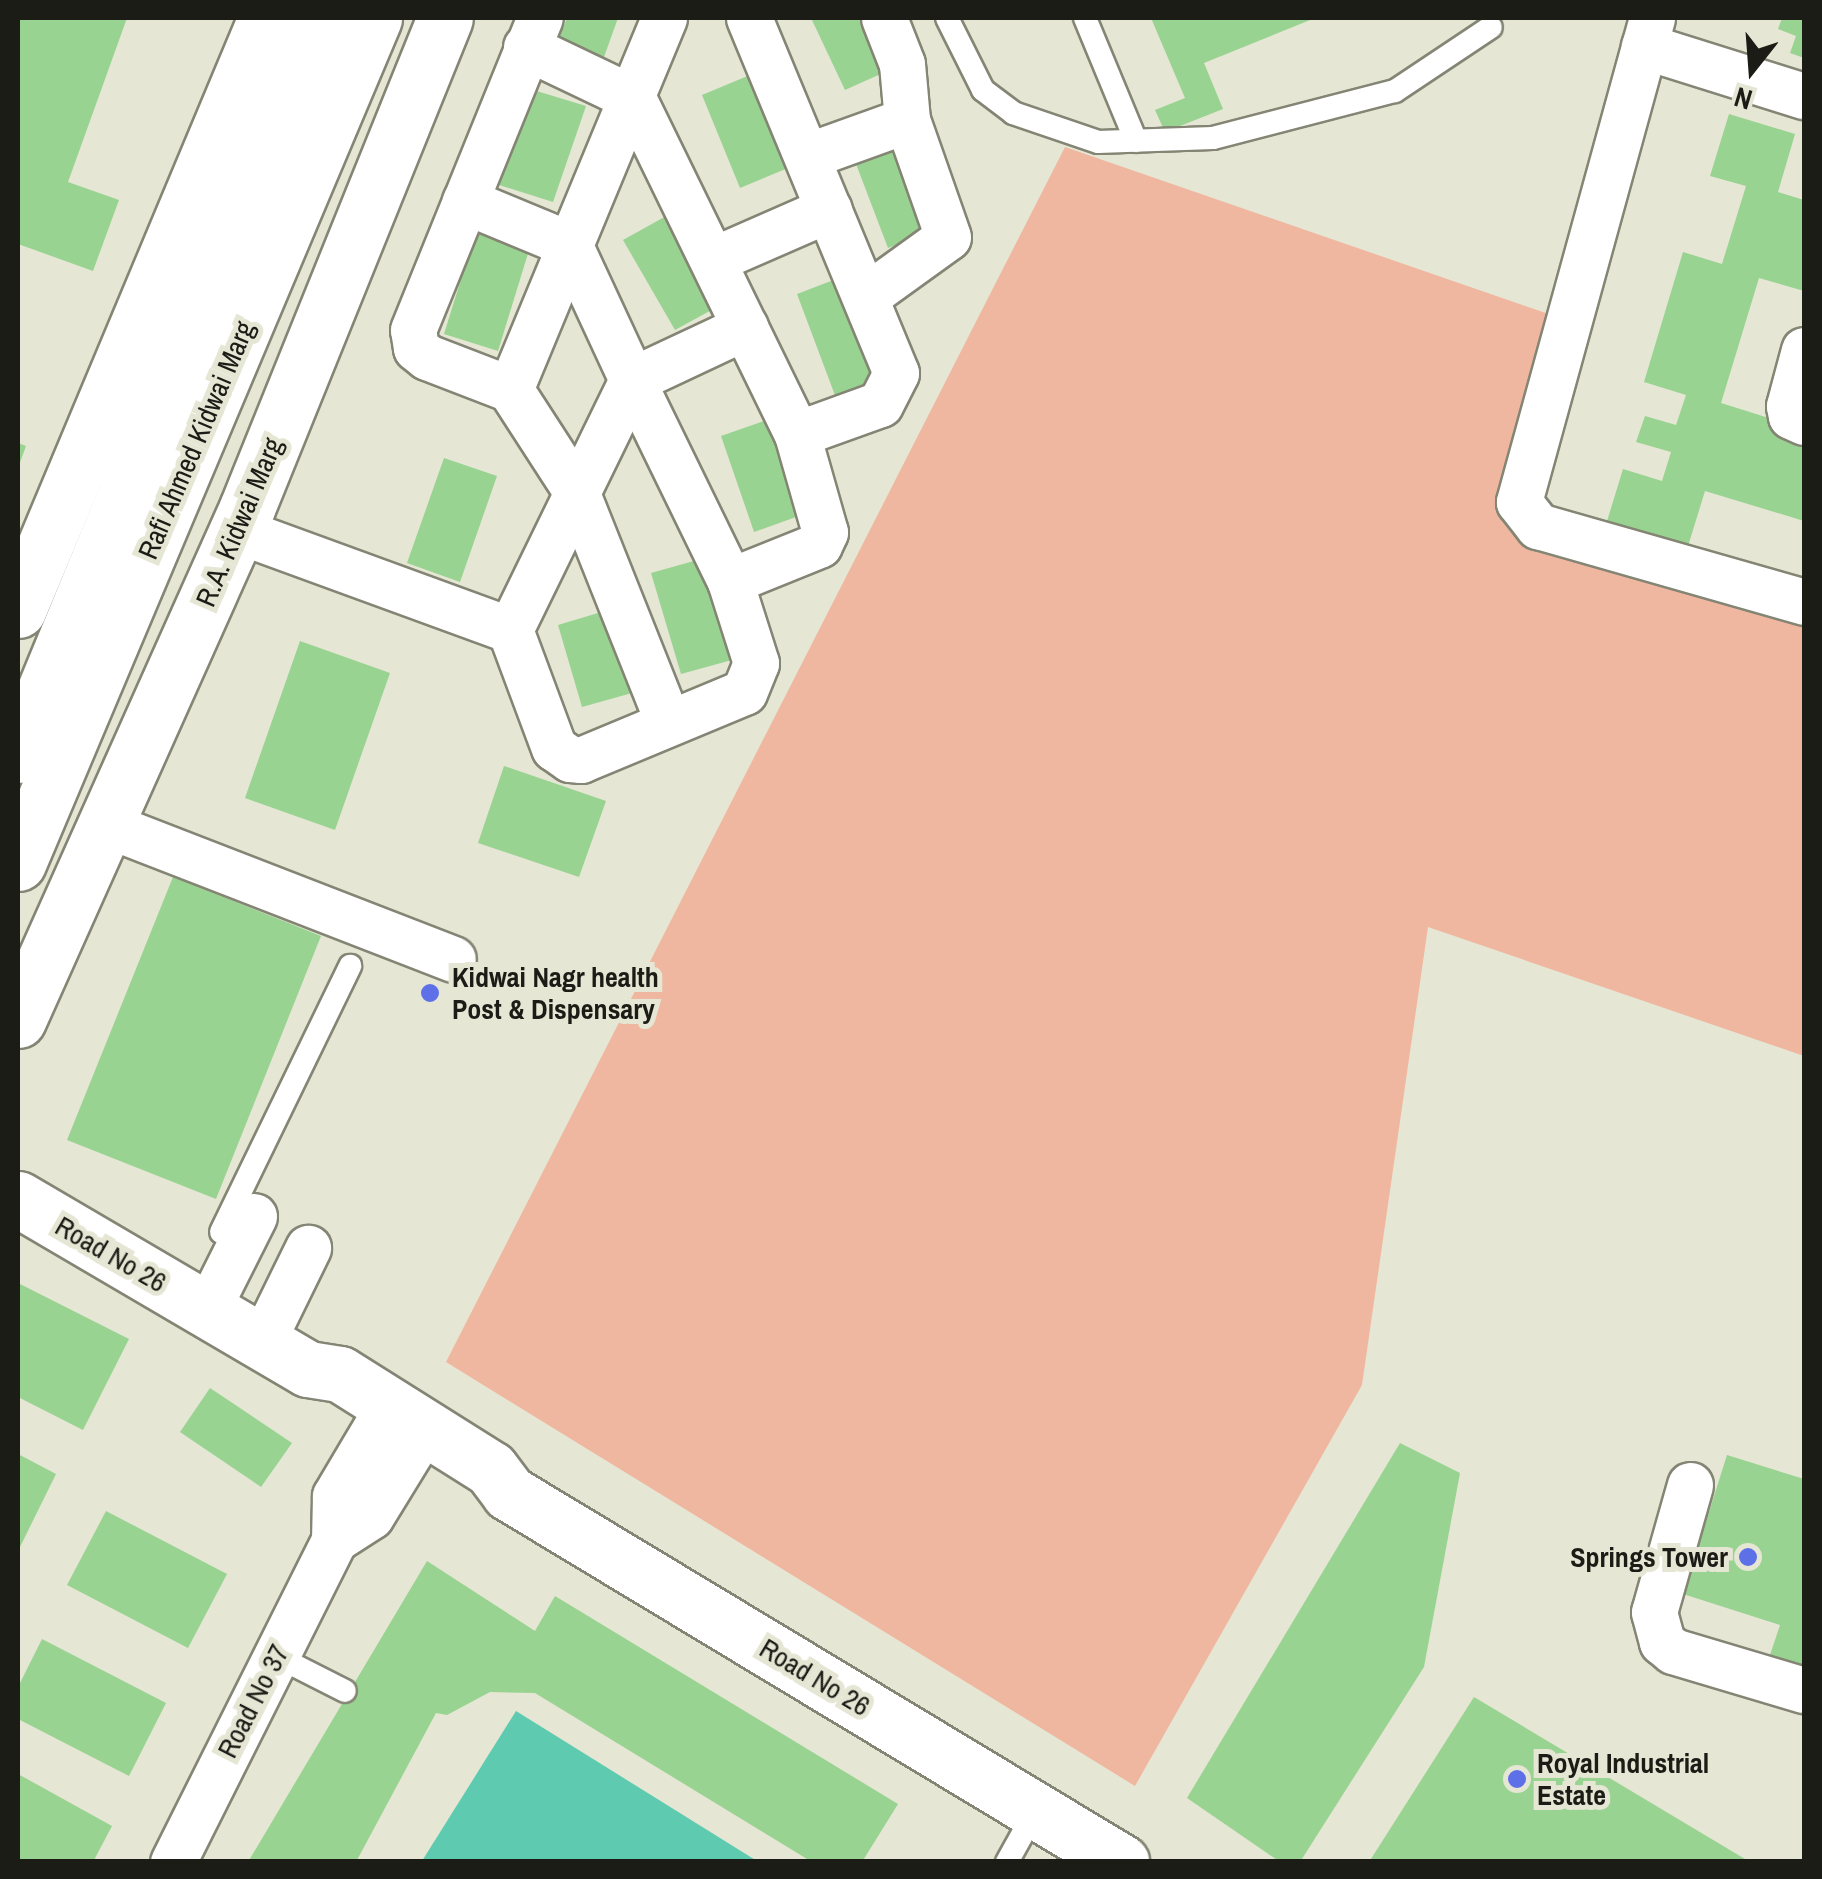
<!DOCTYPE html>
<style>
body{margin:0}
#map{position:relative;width:1822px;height:1879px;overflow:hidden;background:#e5e6d4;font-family:"Archivo Narrow",sans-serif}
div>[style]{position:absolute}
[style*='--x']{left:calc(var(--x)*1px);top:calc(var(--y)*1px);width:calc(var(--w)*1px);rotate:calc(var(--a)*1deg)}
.green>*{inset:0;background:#f0b7a0}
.water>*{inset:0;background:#5ecaaf}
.building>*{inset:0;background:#99d391}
.roads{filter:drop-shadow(2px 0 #848574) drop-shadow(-2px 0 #848574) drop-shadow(0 2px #848574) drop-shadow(0 -2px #848574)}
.lane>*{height:22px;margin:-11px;padding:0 11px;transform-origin:11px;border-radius:11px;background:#fff}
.street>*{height:45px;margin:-22.5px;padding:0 22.5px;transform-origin:22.5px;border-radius:22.5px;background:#fff}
.secondary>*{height:55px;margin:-27.5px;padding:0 27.5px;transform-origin:27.5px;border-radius:27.5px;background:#fff}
.primary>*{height:55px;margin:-27.5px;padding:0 27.5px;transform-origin:27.5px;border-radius:27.5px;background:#fff}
.dots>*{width:28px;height:28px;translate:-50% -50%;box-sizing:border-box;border:5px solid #e5e6d4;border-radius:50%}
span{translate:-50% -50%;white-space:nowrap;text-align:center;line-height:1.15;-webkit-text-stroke:10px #e5e6d4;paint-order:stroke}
.street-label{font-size:28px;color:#1c1c16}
.poi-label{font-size:28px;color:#1c1c16;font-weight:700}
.left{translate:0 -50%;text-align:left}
.right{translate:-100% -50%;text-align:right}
.frame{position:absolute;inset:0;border:20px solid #1c1c16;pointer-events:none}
.north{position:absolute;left:1702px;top:20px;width:100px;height:100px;-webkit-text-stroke:8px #e5e6d4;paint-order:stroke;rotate:197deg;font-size:28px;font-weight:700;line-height:40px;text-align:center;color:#1c1c16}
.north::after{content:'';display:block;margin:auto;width:35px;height:45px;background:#1c1c16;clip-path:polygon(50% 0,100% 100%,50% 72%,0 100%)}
</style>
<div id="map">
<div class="green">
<div style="clip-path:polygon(1065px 147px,1592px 329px,1530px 538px,1804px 623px,1804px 1056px,1428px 927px,1362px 1385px,1135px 1786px,446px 1362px)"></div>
</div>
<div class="water">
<div style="clip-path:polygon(516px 1711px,757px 1861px,422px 1861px)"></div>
</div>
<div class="building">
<div style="clip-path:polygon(18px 18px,127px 18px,68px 182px,119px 200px,93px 271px,18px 244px)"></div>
<div style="clip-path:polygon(567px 18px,618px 18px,604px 57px,558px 41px)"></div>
<div style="clip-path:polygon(811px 18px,873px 18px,896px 67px,845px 90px)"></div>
<div style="clip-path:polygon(1151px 18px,1315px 18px,1204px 63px,1223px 109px,1165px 132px,1155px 110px,1185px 98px)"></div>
<div style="clip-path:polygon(1782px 18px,1804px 18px,1804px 58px,1790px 53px,1796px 36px,1778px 29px)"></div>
<div style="clip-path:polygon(750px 75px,788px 168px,740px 188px,702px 95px)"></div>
<div style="clip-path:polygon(530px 89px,586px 106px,553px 202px,499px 185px)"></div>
<div style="clip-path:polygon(1729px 114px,1795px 134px,1778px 192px,1804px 200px,1804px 291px,1759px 278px,1721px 403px,1804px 429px,1804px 521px,1705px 491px,1685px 556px,1604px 531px,1623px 469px,1662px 481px,1671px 452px,1636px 442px,1645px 416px,1676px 425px,1686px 395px,1644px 382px,1683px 252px,1722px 264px,1746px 186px,1710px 176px)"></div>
<div style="clip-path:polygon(908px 137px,942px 228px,888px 248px,853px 156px)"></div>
<div style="clip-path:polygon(677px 210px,728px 301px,675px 330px,623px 240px)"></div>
<div style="clip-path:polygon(476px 231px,530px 247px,498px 351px,444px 334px)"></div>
<div style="clip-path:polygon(844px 276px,884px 380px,836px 398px,797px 294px)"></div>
<div style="clip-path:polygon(773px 418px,807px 513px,754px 532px,721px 436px)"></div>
<div style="clip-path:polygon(18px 443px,26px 446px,18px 468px)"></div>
<div style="clip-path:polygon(444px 458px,497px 476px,460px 582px,407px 563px)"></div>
<div style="clip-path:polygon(708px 557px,739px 658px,681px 674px,651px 573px)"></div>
<div style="clip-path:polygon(608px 610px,632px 693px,582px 707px,558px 625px)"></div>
<div style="clip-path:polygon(300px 641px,390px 673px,335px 830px,245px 798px)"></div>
<div style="clip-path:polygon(504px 766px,606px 801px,579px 877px,478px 843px)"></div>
<div style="clip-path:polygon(173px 877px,321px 936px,216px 1199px,67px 1140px)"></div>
<div style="clip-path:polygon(18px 1283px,129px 1339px,83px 1430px,18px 1397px)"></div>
<div style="clip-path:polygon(210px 1388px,292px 1443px,261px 1487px,180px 1432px)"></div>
<div style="clip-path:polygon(1400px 1443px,1460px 1473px,1424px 1667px,1300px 1862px,1280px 1862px,1187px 1798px)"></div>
<div style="clip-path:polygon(18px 1454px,56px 1474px,18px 1551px)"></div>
<div style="clip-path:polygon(1727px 1455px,1804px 1479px,1804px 1676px,1767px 1664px,1780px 1625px,1683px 1594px)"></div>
<div style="clip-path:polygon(106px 1511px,227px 1574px,188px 1648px,67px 1585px)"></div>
<div style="clip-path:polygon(427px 1561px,535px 1631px,555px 1596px,898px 1804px,862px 1862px,812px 1862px,535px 1693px,490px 1692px,447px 1715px,436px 1713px,356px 1862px,248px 1862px)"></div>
<div style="clip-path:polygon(42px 1639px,166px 1703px,129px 1776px,18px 1719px,18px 1687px)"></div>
<div style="clip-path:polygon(1474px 1697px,1750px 1862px,1369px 1862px)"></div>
<div style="clip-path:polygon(18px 1774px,112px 1826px,93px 1862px,18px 1862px)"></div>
</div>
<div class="roads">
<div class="lane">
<div style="--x:947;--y:18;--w:80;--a:63.4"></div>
<div style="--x:983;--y:90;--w:38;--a:37"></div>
<div style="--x:1013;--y:113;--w:90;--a:18.8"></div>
<div style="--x:1098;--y:142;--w:115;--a:-2"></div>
<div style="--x:1213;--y:138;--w:188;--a:-14.5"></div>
<div style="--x:1395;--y:91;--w:115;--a:-33.7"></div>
<div style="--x:1085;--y:18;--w:133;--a:67.5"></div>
<div style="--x:221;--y:1232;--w:296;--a:-64.1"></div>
<div style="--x:276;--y:1656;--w:77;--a:26.9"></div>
<div style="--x:1007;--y:1862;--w:60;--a:-60.9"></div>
</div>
<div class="street">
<div style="--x:664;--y:18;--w:402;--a:112.5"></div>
<div style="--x:510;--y:389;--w:121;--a:57.1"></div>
<div style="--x:576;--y:491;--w:249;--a:68.3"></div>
<div style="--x:749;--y:18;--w:384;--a:67.5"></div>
<div style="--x:896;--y:373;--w:35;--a:117"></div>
<div style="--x:880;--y:404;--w:88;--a:160.1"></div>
<div style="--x:1652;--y:18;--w:502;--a:105.37"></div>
<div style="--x:1519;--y:502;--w:31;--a:52"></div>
<div style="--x:1538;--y:526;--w:277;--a:15.9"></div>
<div style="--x:1644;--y:46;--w:168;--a:17.4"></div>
<div style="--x:526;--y:47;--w:119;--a:25.5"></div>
<div style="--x:633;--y:98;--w:374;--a:64"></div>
<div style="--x:797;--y:434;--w:102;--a:74.1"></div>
<div style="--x:825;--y:532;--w:14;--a:115"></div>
<div style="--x:819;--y:545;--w:96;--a:158"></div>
<div style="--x:807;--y:156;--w:106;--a:-19.8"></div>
<div style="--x:465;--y:201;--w:113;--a:22.5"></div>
<div style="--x:569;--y:244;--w:150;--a:65.1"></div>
<div style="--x:632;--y:380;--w:224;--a:64"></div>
<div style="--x:730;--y:581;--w:86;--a:72.4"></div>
<div style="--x:756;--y:663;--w:31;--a:112"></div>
<div style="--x:744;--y:692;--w:177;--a:157.4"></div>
<div style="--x:581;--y:760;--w:11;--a:-175"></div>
<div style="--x:570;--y:759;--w:19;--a:-145"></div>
<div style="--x:554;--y:748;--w:126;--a:-110.4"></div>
<div style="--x:510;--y:630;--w:278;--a:-64"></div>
<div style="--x:632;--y:380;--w:125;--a:-25.1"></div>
<div style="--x:717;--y:258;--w:122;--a:-23.6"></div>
<div style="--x:869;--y:294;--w:97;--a:-35.8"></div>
<div style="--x:948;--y:237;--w:124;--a:-109.3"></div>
<div style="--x:907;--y:120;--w:56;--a:-95.1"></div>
<div style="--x:902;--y:64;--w:49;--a:-111.4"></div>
<div style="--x:1804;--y:350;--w:58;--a:105"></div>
<div style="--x:1789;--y:406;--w:10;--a:79"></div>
<div style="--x:1791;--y:416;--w:14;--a:25"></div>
<div style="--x:510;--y:389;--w:89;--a:-158.9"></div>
<div style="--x:427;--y:357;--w:14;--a:-141"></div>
<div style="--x:416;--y:348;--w:18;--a:-99"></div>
<div style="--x:413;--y:330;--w:337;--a:-67.9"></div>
<div style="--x:237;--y:530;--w:291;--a:20.1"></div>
<div style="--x:105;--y:824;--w:373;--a:21.2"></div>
<div style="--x:207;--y:1310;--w:105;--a:-63.4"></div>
<div style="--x:262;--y:1342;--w:105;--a:-63.9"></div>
<div style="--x:1690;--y:1485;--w:132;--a:105.8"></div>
<div style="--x:1654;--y:1612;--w:31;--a:75"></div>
<div style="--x:1662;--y:1642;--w:14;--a:39"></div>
<div style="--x:1673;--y:1651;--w:137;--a:16.6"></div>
<div style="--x:334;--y:1540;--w:44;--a:-33"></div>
<div style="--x:371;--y:1516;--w:103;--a:-58.5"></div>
<div style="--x:173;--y:1862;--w:360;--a:-63.4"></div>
<div style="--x:334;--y:1540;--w:44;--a:-88.7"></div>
<div style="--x:335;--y:1496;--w:106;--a:-59.3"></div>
</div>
<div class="secondary">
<div style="--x:18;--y:610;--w:642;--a:-67.27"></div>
<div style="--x:18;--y:1020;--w:561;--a:-65.9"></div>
<div style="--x:247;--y:508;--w:528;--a:-68"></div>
<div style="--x:18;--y:1199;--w:336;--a:30.4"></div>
<div style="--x:308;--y:1369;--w:32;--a:9"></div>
<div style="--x:340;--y:1374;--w:178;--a:32.2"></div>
<div style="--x:491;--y:1469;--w:30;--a:53"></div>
<div style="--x:509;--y:1493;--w:715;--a:31.09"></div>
</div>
<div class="primary">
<div style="--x:18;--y:755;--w:797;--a:-67.58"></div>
<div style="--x:18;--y:863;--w:917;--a:-67.15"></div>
</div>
</div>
<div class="dots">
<div style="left:430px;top:993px;background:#5e70e8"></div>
<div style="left:1748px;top:1557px;background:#5e70e8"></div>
<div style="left:1517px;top:1779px;background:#5e70e8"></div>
</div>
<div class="street-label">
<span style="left:196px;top:440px;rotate:-67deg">Rafi Ahmed Kidwai Marg</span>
<span style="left:239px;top:522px;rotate:-67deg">R.A. Kidwai Marg</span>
<span style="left:111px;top:1254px;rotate:30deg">Road No 26</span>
<span style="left:815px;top:1677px;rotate:31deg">Road No 26</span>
<span style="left:253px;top:1701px;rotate:-63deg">Road No 37</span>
</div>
<div class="poi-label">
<span class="left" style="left:452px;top:993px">Kidwai Nagr health<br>Post &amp; Dispensary</span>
<span class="right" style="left:1728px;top:1557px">Springs Tower</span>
<span class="left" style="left:1537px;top:1779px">Royal Industrial<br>Estate</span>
</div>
<div class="frame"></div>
<div class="north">N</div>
</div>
